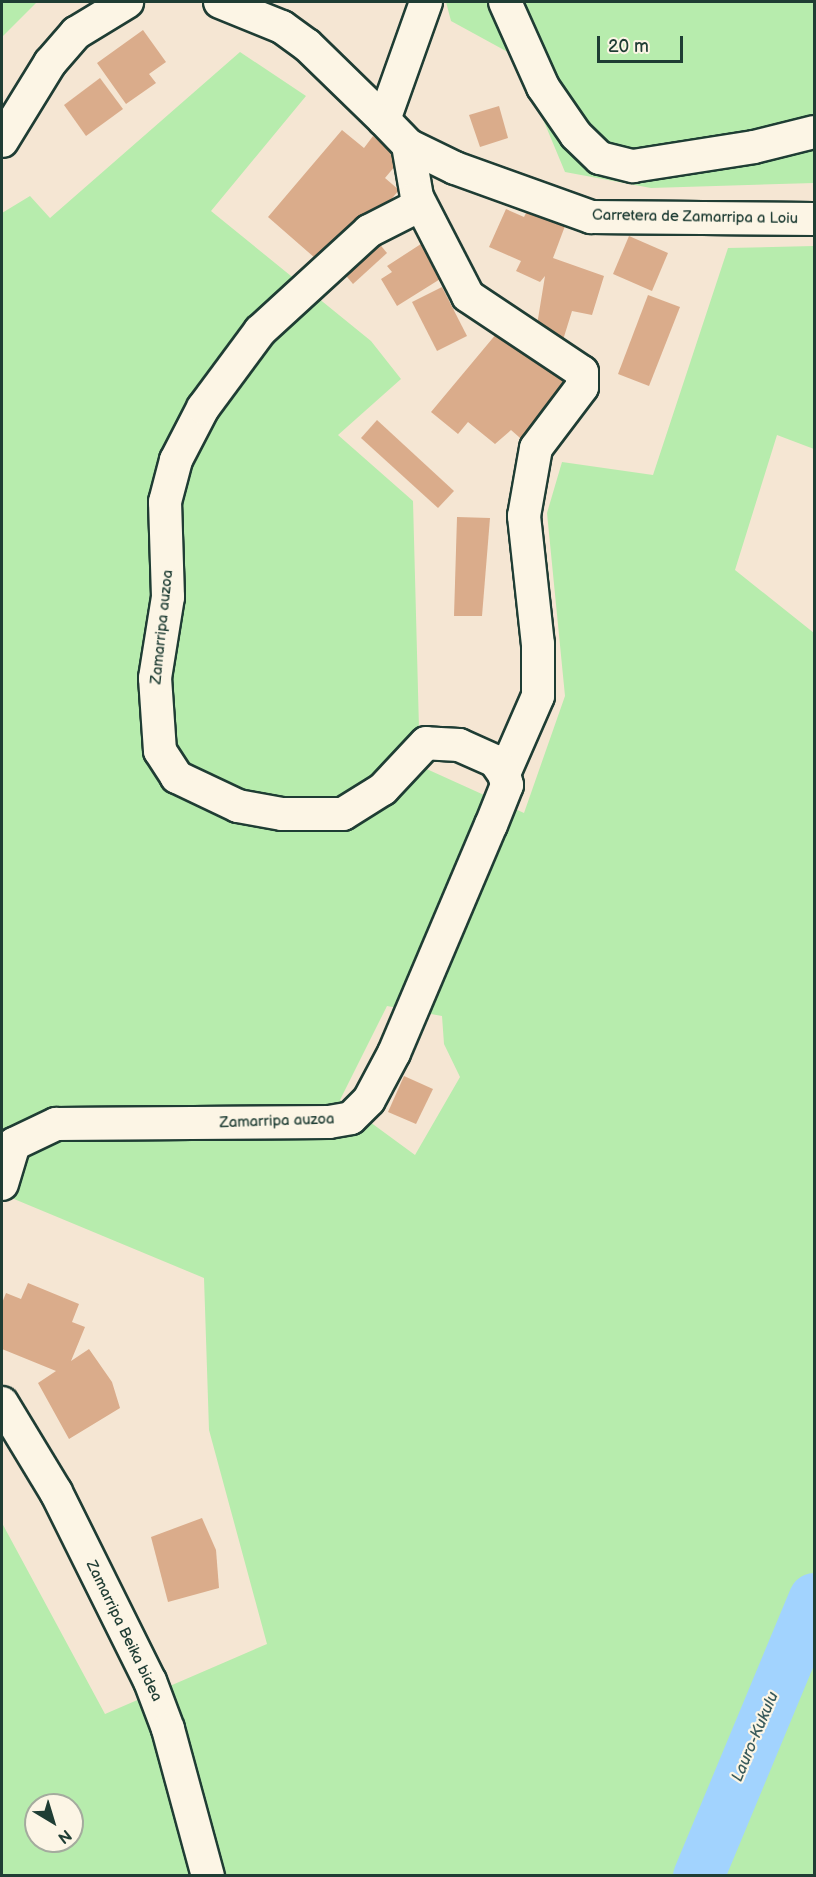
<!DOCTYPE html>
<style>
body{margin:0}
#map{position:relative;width:816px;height:1877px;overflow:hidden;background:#f5e6d3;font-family:"Balsamiq Sans",sans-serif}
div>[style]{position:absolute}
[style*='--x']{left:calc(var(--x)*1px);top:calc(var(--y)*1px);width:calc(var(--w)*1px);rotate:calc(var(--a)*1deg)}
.green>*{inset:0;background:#b7ecad}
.river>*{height:51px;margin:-25.5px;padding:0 25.5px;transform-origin:25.5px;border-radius:25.5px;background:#a2d3fe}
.building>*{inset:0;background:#daac8b}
.roads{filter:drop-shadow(2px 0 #1f3d34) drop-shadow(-2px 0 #1f3d34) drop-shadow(0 2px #1f3d34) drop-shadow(0 -2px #1f3d34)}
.street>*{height:32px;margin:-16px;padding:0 16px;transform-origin:16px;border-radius:16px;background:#fcf5e5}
span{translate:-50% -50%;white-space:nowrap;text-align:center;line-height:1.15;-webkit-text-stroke:4.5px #fcf5e5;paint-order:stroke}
.street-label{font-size:15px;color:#1f3d34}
.water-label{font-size:16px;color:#395b5c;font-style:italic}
.frame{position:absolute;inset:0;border:3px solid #1f3d34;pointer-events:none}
.north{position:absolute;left:24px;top:1793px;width:60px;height:60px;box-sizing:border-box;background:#fcf5e5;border:2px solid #a4ab9e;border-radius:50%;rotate:142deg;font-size:16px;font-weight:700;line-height:24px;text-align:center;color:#1f3d34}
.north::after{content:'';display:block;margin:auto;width:21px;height:27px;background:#1f3d34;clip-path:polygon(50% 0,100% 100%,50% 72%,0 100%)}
.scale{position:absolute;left:597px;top:36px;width:86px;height:27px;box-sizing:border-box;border:3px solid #1f3d34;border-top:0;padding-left:8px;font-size:18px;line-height:21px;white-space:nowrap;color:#1f3d34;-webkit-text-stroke:4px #fcf5e5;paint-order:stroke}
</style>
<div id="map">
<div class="green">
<div style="clip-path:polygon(2px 2px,37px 2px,2px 37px)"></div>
<div style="clip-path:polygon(446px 2px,814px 2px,814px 183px,651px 188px,565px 172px,517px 57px,451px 21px)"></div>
<div style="clip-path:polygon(evenodd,240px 52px,306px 96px,211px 211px,371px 341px,401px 379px,338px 435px,413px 501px,420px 766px,524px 813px,565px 696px,547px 513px,562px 462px,653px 475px,728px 248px,814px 246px,814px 449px,777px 435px,735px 570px,814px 633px,814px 1875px,2px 1875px,2px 1523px,105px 1714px,267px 1644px,209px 1430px,204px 1278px,2px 1194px,2px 213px,30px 196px,50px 218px,240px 52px,387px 1006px,442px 1016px,444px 1044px,460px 1077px,415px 1155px,340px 1100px,387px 1006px,240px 52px,36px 1805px,72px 1805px,72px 1841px,36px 1841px,36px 1805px)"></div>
</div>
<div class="river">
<div style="--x:698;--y:1876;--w:301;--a:-67.4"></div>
</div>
<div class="building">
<div style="clip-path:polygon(143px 30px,166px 62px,149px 74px,156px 83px,126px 104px,97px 63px)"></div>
<div style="clip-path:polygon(100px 78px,123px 109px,86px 136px,64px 105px)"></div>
<div style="clip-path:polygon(499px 106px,508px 138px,480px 147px,469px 115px)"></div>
<div style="clip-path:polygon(342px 130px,364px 148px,373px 136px,401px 159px,385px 178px,399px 190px,369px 226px,323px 265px,268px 217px)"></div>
<div style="clip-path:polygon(506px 209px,524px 217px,528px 209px,565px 226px,553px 258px,604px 276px,592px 315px,572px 311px,563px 340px,536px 331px,545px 276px,540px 282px,516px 271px,521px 261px,489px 247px)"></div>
<div style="clip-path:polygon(629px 236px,668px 253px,652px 291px,613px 274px)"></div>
<div style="clip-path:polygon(377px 241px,387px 253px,353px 284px,342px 271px)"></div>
<div style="clip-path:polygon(424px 242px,445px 276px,397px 306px,381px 279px,392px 272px,387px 266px)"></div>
<div style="clip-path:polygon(442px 287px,467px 336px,437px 351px,412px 302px)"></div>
<div style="clip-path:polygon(648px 295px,680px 307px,649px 386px,618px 374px)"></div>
<div style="clip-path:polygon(502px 327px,574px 387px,527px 444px,511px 430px,495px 444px,468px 422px,458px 434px,431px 412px)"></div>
<div style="clip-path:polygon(377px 420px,454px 491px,438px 508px,361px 438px)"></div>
<div style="clip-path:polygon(457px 517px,490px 518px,482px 616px,454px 616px)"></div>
<div style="clip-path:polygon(404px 1076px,433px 1089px,416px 1124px,388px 1112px)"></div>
<div style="clip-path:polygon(28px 1283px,79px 1304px,72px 1322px,85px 1327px,71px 1361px,89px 1349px,112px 1382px,120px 1408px,69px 1439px,38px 1383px,56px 1371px,2px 1349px,2px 1303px,6px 1293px,21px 1299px)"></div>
<div style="clip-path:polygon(202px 1518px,216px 1550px,219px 1588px,168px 1602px,151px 1537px)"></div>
</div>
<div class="roads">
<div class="street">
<div style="--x:220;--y:2;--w:67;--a:22"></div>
<div style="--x:282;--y:27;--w:31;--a:36"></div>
<div style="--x:307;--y:45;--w:107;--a:44.2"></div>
<div style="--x:384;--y:120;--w:125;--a:-70.4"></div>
<div style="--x:505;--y:2;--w:93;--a:65.9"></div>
<div style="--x:543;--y:87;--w:58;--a:55.5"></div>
<div style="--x:576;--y:135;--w:33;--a:44"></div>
<div style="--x:600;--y:158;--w:34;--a:14"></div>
<div style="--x:633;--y:166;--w:122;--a:-8.9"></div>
<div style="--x:754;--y:147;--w:62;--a:-14"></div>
<div style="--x:384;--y:120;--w:35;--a:46"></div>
<div style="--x:408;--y:145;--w:52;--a:26.1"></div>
<div style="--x:455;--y:168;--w:145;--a:19.8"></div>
<div style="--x:591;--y:217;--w:223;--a:0.5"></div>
<div style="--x:2;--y:141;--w:92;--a:-58.4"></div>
<div style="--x:50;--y:63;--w:40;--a:-49"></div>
<div style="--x:76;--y:33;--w:60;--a:-31.3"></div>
<div style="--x:408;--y:145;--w:53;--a:80.2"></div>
<div style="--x:417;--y:197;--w:111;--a:62.7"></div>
<div style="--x:468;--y:296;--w:137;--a:33.7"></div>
<div style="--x:582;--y:372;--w:15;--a:90"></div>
<div style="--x:582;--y:387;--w:76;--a:127"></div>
<div style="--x:536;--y:448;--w:69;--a:100"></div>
<div style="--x:524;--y:516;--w:129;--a:83.8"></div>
<div style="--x:538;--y:644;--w:52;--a:90"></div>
<div style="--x:538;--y:696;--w:85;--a:113.6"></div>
<div style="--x:2;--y:1184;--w:42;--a:-73.3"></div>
<div style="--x:14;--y:1144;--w:47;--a:-25.5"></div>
<div style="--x:56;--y:1124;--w:273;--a:-0.4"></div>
<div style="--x:329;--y:1122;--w:22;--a:-10"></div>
<div style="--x:351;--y:1118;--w:25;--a:-45"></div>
<div style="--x:369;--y:1100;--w:53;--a:-62"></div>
<div style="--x:394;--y:1053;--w:248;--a:-67"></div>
<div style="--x:491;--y:825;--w:43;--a:-68.2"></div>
<div style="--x:507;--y:785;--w:11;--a:-105"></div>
<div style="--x:504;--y:774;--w:16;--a:-125"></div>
<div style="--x:495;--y:761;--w:39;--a:-156"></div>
<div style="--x:459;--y:745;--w:33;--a:-177"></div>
<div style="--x:426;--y:743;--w:63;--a:133.1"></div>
<div style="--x:383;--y:789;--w:47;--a:148"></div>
<div style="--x:343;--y:814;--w:61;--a:180"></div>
<div style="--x:282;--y:814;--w:45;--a:-169.7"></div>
<div style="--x:238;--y:806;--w:68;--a:-154.6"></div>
<div style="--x:177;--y:777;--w:31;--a:-123"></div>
<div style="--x:160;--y:751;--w:73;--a:-93.9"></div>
<div style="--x:155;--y:678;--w:82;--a:-80.9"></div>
<div style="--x:168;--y:597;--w:95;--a:-91.8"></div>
<div style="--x:165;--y:502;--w:43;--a:-75.3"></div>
<div style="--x:176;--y:460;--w:59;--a:-62.6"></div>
<div style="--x:203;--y:408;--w:96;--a:-53.5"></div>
<div style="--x:260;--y:331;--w:148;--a:-42.5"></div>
<div style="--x:369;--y:231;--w:57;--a:-27"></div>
<div style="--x:2;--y:1403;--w:104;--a:58.8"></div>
<div style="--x:56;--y:1492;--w:211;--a:63.6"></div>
<div style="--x:150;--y:1681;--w:51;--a:69.4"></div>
<div style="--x:168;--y:1729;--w:152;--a:74.8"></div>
</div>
</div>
<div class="street-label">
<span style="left:695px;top:217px;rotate:1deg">Carretera de Zamarripa a Loiu</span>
<span style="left:162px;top:627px;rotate:-84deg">Zamarripa auzoa</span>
<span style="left:277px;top:1121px;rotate:-2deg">Zamarripa auzoa</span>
<span style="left:124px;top:1631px;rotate:64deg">Zamarripa Beika bidea</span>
</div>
<div class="water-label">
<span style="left:756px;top:1737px;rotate:-67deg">Lauro-Kukulu</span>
</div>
<div class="frame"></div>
<div class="north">N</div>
<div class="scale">20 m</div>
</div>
